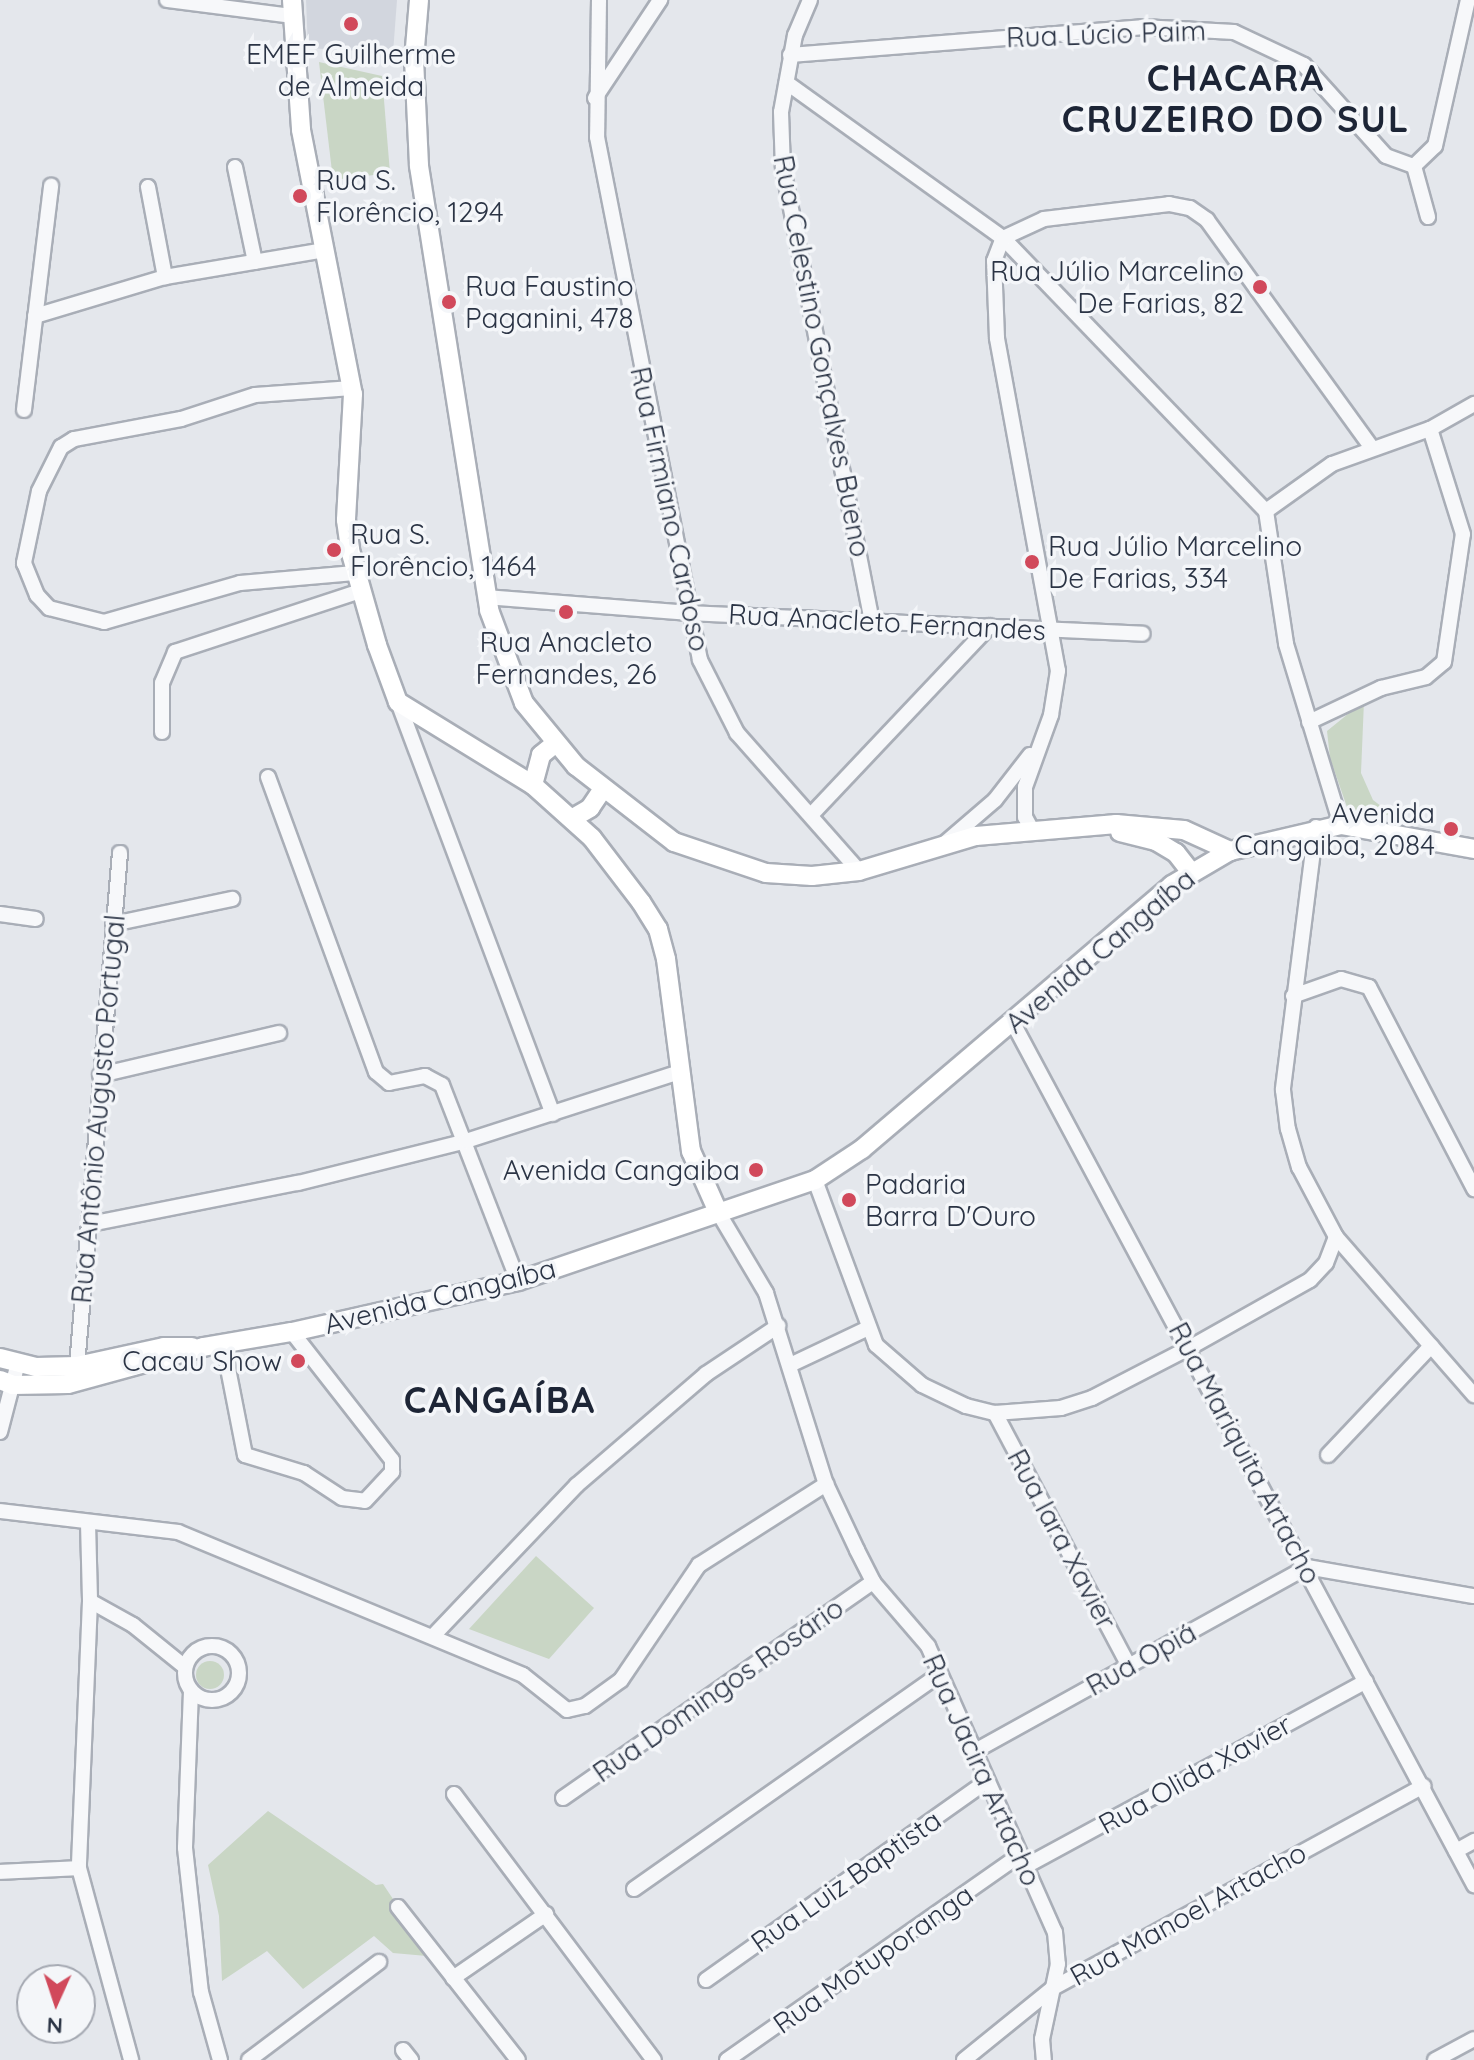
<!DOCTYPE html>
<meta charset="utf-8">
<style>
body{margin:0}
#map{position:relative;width:1474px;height:2060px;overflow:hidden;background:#e4e7ec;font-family:Quicksand,sans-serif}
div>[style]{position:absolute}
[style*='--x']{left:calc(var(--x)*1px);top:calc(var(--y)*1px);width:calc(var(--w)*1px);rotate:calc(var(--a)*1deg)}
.built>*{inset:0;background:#d2d6de}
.green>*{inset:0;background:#c9d6c5}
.round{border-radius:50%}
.roads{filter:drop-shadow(2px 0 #a9aeb7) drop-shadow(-2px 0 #a9aeb7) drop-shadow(0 2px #a9aeb7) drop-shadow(0 -2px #a9aeb7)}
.street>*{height:14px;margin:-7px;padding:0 7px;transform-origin:7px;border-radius:7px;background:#f7f8fa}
.street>.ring{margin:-7px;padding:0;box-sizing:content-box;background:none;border:14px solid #f7f8fa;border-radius:50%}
.secondary>*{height:18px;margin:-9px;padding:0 9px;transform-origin:9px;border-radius:9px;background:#fff}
.dots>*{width:22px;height:22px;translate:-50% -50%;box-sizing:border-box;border:4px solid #f4f6f9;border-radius:50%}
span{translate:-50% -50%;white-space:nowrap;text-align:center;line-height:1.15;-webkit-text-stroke:7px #f4f6f9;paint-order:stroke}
.street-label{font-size:28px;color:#2b3445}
.poi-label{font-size:28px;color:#2b3445}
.left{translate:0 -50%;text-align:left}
.right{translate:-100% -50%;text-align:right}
.district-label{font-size:36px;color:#1d2536;font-weight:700;letter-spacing:2px}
.north{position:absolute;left:16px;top:1964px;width:80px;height:80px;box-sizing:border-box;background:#f4f6f9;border:2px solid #a4a8b1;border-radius:50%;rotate:183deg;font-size:22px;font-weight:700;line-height:32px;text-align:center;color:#2b3445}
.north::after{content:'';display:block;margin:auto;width:28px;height:36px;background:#d1495b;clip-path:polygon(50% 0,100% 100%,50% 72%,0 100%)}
</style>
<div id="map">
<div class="built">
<div style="clip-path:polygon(306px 0,397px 0,393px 53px,308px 48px)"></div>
</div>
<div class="green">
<div style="clip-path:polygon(319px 62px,382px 76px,390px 173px,333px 180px)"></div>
<div style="clip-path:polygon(1364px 701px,1361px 773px,1373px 800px,1394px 816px,1348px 810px,1330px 758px,1327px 731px)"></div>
<div style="clip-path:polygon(536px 1556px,594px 1608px,549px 1659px,469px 1629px)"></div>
<div class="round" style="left:196px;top:1661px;width:28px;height:28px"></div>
<div style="clip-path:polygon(268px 1811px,376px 1885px,383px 1884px,429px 1953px,438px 1946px,443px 1951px,438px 1957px,393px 1953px,374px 1936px,303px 1989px,267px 1951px,222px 1981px,219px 1916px,208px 1865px)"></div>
</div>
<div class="roads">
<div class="street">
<div style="--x:167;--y:0;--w:126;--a:7.3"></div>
<div style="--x:599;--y:0;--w:137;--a:90.8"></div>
<div style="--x:597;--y:137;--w:533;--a:78.86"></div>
<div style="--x:700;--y:660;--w:82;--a:63.1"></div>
<div style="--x:737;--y:733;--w:184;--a:48.5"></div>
<div style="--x:810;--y:0;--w:38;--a:113"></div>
<div style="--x:795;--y:35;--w:78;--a:100.3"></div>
<div style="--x:781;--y:112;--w:56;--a:88"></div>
<div style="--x:783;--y:168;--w:461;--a:78.9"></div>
<div style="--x:790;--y:55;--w:353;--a:-4.5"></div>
<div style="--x:1142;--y:27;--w:92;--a:3.1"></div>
<div style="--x:1234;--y:32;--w:77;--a:25.2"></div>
<div style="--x:1304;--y:65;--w:122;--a:48"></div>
<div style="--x:1386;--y:156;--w:30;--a:20"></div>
<div style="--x:1414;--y:166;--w:53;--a:74.6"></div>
<div style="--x:787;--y:83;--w:266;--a:35.7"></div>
<div style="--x:1003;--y:238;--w:379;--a:46.1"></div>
<div style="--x:595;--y:98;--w:118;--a:-56.4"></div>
<div style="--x:1414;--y:166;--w:29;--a:-44"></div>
<div style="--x:1435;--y:146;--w:150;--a:-77.3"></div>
<div style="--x:235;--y:167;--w:97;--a:78.1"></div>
<div style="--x:148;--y:187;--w:92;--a:79.3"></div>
<div style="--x:35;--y:316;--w:136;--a:-16.7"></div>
<div style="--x:165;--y:277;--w:162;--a:-9.6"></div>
<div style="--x:352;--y:388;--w:97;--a:175.9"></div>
<div style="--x:255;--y:395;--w:78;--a:162"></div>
<div style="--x:181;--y:419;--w:109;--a:169.4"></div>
<div style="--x:74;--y:439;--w:15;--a:148"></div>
<div style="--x:61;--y:447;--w:49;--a:116.6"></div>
<div style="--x:39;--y:491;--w:74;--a:101.8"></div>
<div style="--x:24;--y:563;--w:35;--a:68"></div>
<div style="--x:37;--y:595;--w:18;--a:47"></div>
<div style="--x:49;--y:608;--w:57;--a:14.3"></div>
<div style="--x:104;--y:622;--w:141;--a:-16"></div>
<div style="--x:240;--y:583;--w:115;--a:-5"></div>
<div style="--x:24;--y:410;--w:226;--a:-83.1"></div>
<div style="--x:1266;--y:511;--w:134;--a:81.4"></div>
<div style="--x:1286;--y:644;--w:189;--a:73.1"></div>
<div style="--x:1266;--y:511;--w:81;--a:-35.5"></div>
<div style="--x:1332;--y:464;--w:104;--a:-19.7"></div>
<div style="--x:1430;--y:429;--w:51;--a:-29.6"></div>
<div style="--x:486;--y:597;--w:204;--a:4.5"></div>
<div style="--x:689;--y:613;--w:454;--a:2.6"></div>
<div style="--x:398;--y:702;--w:440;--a:69.4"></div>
<div style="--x:1309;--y:722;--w:80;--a:-25.3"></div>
<div style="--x:1381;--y:688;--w:46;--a:-13.7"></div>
<div style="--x:1426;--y:677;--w:23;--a:-40"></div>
<div style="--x:1444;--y:662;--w:129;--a:-81.6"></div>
<div style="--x:1463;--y:534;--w:110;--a:-107.4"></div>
<div style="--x:162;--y:732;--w:49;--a:-90"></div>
<div style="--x:162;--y:683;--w:34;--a:-67"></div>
<div style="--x:175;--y:652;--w:195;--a:-18.2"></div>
<div style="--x:268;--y:777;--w:314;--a:69.9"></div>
<div style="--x:376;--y:1072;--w:17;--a:40"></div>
<div style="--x:389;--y:1083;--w:37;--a:-11"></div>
<div style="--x:425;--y:1076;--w:19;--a:28"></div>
<div style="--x:442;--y:1085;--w:210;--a:68.8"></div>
<div style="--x:811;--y:815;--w:260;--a:-46.6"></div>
<div style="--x:1316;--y:827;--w:265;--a:97.2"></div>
<div style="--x:1283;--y:1090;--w:39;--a:83"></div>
<div style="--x:1288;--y:1129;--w:40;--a:74"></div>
<div style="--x:1299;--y:1167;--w:79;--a:62.1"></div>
<div style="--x:1336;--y:1237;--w:210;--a:48.9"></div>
<div style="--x:1032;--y:830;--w:15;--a:-118"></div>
<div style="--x:1025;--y:817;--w:30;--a:-90"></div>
<div style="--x:1025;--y:787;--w:77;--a:-70.1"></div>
<div style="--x:1051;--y:715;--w:45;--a:-81"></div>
<div style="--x:1058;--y:671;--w:339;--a:-100.4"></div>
<div style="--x:997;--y:338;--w:77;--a:-92.2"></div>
<div style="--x:994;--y:261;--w:25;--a:-69"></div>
<div style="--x:1003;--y:238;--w:45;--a:-24.9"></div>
<div style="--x:1044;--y:219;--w:126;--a:-6.8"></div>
<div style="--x:1169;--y:204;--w:21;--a:11"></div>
<div style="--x:1190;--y:208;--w:21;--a:35"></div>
<div style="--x:1207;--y:220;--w:281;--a:54.1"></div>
<div style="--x:945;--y:843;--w:66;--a:-40.7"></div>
<div style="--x:995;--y:800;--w:57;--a:-52.1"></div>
<div style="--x:0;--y:914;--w:36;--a:8"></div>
<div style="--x:113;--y:924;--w:122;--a:-11.9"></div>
<div style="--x:1293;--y:996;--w:51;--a:-19.5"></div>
<div style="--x:1341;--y:979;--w:29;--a:16"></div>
<div style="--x:1369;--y:987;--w:228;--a:62.5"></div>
<div style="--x:1013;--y:1023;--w:978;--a:61.86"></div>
<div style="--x:100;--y:1075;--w:184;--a:-13.2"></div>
<div style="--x:815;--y:1180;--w:176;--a:69.7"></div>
<div style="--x:876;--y:1345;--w:61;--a:41"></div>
<div style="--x:922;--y:1385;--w:49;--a:25.5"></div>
<div style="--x:966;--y:1406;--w:30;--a:14"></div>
<div style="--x:995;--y:1413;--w:66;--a:-4.3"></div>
<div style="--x:1061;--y:1408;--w:33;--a:-18"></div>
<div style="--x:1092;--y:1398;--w:109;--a:-27.3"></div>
<div style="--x:1189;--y:1348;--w:139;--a:-29.3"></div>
<div style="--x:1310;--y:1280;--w:23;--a:-47"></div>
<div style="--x:1326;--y:1263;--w:28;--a:-69"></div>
<div style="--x:718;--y:1212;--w:94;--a:59.3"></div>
<div style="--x:766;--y:1293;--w:200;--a:72.6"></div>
<div style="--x:826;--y:1484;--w:73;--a:64.8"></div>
<div style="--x:857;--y:1550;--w:36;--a:63"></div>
<div style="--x:873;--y:1582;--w:84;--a:49.3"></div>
<div style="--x:928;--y:1646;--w:313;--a:66.1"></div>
<div style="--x:1055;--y:1932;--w:32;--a:85"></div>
<div style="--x:1058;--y:1964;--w:77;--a:102"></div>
<div style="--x:1042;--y:2039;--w:21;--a:85"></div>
<div style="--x:90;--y:1224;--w:212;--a:-11.2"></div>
<div style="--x:298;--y:1183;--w:173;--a:-14"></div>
<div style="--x:466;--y:1141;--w:222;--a:-17.9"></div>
<div style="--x:223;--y:1343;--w:114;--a:78.9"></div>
<div style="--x:245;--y:1455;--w:62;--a:17"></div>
<div style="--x:304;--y:1473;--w:45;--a:33.3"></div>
<div style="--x:342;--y:1498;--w:23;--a:7"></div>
<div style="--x:365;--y:1501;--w:40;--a:-47"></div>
<div style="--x:392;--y:1472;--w:12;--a:-90"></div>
<div style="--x:392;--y:1460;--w:162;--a:-128"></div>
<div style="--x:790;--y:1365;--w:84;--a:-25.3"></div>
<div style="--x:77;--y:1366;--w:515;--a:-85.21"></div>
<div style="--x:995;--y:1413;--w:286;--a:62.1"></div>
<div style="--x:0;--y:1432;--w:71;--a:-75.4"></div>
<div style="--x:1328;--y:1455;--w:150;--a:-46.6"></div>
<div style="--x:0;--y:1511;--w:179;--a:6.7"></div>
<div style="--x:178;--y:1532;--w:373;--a:22.5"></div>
<div style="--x:523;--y:1675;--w:56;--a:38.5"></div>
<div style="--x:567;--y:1710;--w:18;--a:-13"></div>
<div style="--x:585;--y:1706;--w:44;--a:-35.8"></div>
<div style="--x:621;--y:1680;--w:139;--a:-55.9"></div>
<div style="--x:699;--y:1565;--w:151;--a:-32.5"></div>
<div style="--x:88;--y:1523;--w:78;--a:88.5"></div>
<div style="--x:90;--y:1601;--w:267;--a:92.4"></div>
<div style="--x:79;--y:1868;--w:199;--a:74.8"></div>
<div style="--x:1307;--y:1567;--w:169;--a:9.9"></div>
<div style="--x:90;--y:1601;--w:49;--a:29.2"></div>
<div style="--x:133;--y:1625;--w:67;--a:38.9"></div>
<div style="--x:434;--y:1635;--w:207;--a:-46.4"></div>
<div style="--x:577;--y:1485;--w:170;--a:-40.7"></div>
<div style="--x:706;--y:1374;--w:87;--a:-33.7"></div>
<div class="ring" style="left:185px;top:1646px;width:40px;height:40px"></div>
<div style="--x:191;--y:1691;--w:157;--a:92.2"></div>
<div style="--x:185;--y:1848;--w:145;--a:83.7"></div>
<div style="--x:201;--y:1992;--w:71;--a:74.4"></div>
<div style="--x:975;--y:1751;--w:380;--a:-29"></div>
<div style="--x:454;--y:1794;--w:333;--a:53.1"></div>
<div style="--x:563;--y:1798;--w:378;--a:-34.9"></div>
<div style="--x:1456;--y:1851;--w:21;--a:-29"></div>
<div style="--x:1024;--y:1867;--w:389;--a:-28.5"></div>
<div style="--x:0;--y:1872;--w:79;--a:-2.9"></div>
<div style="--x:634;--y:1889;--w:374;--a:-35.1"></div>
<div style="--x:398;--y:1907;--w:194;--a:51.9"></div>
<div style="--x:453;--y:1978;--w:113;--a:-34.5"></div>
<div style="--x:706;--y:1980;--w:343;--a:-35.3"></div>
<div style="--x:403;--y:2050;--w:13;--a:51"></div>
<div style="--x:249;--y:2060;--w:163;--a:-37"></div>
<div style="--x:727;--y:2060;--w:355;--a:-35"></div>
<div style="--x:964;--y:2060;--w:114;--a:-39"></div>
<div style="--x:1053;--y:1988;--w:422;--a:-28.6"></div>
<div style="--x:1435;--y:2060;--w:44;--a:-28.3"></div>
</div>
<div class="secondary">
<div style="--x:292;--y:0;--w:130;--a:86"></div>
<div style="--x:301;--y:130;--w:269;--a:78.9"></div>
<div style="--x:353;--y:394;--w:126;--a:93.2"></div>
<div style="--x:346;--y:520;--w:30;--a:82"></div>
<div style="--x:350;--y:550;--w:99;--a:74.1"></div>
<div style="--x:377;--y:645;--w:61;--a:69.8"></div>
<div style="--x:398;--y:702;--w:158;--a:31.6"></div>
<div style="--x:533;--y:785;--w:79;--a:41.9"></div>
<div style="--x:592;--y:838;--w:81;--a:52.6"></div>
<div style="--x:641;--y:902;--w:32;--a:58"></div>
<div style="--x:658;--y:929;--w:31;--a:75"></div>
<div style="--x:666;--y:959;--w:194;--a:82.6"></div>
<div style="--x:691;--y:1151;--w:67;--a:66.1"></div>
<div style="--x:419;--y:0;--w:59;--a:94.8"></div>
<div style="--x:414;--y:59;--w:107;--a:87.3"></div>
<div style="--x:419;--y:166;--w:449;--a:81"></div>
<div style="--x:489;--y:610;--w:99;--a:69.4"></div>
<div style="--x:524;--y:703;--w:82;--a:50.5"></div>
<div style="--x:576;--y:766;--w:124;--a:37.8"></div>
<div style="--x:674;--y:842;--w:97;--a:18.6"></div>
<div style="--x:766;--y:873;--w:46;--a:3.7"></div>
<div style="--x:812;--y:876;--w:47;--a:-6.1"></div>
<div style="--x:859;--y:871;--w:122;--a:-16.7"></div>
<div style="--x:976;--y:836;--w:141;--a:-4.9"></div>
<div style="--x:1116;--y:824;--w:68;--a:5"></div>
<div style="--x:1184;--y:830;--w:51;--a:24.5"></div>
<div style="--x:533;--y:785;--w:31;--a:-75"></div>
<div style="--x:541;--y:755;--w:19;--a:-39"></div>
<div style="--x:573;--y:818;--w:20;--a:-30"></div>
<div style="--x:590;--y:808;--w:22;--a:-56"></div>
<div style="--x:1120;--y:832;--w:37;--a:14"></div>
<div style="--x:1156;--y:841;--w:23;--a:31"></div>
<div style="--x:1176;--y:853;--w:24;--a:52"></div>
<div style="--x:0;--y:1358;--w:37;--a:14"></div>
<div style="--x:36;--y:1367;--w:41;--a:-1.4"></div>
<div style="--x:77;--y:1366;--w:89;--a:-12.3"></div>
<div style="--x:164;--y:1347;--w:28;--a:0"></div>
<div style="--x:0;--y:1380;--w:14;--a:21"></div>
<div style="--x:13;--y:1385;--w:55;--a:-1"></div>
<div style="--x:68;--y:1384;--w:140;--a:-15.3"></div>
<div style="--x:203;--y:1347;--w:90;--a:-9.6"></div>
<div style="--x:292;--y:1332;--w:232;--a:-12.7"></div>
<div style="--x:518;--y:1281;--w:314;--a:-18.8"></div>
<div style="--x:815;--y:1180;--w:56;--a:-33.4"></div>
<div style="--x:862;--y:1149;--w:407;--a:-40.4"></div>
<div style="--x:1172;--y:885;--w:67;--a:-30.4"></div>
<div style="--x:1230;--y:851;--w:114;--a:-13.2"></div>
<div style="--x:1341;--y:825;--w:135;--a:10.2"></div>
</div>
</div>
<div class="dots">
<div style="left:351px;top:24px;background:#d1495b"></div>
<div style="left:300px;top:196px;background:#d1495b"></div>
<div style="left:1260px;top:287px;background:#d1495b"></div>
<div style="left:449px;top:302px;background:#d1495b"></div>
<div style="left:334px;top:550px;background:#d1495b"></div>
<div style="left:1032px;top:562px;background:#d1495b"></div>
<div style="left:566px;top:612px;background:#d1495b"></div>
<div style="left:1451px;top:829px;background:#d1495b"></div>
<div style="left:756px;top:1170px;background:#d1495b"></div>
<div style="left:849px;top:1200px;background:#d1495b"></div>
<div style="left:298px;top:1361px;background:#d1495b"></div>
</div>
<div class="street-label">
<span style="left:1106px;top:34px;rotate:-2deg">Rua Lúcio Paim</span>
<span style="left:822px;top:356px;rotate:79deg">Rua Celestino Gonçalves Bueno</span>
<span style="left:670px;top:509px;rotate:78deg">Rua Firmiano Cardoso</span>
<span style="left:887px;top:622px;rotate:3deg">Rua Anacleto Fernandes</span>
<span style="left:1100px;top:951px;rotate:-40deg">Avenida Cangaíba</span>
<span style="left:98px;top:1109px;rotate:-85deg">Rua Antônio Augusto Portugal</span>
<span style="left:440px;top:1296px;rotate:-14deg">Avenida Cangaíba</span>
<span style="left:1245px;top:1453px;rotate:62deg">Rua Mariquita Artacho</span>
<span style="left:1062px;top:1539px;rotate:62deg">Rua Iara Xavier</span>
<span style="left:1141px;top:1659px;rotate:-29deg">Rua Opiá</span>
<span style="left:718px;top:1690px;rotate:-35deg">Rua Domingos Rosário</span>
<span style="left:982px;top:1770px;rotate:66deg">Rua Jacira Artacho</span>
<span style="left:1195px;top:1774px;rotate:-29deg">Rua Olida Xavier</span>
<span style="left:846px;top:1881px;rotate:-35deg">Rua Luiz Baptista</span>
<span style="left:1188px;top:1914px;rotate:-29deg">Rua Manoel Artacho</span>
<span style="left:873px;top:1959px;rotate:-35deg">Rua Motuporanga</span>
</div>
<div class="poi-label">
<span style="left:351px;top:70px">EMEF Guilherme<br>de Almeida</span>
<span class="left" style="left:316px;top:196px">Rua S.<br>Florêncio, 1294</span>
<span class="right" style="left:1244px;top:287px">Rua Júlio Marcelino<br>De Farias, 82</span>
<span class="left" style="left:465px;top:302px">Rua Faustino<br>Paganini, 478</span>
<span class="left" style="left:350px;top:550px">Rua S.<br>Florêncio, 1464</span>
<span class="left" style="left:1048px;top:562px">Rua Júlio Marcelino<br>De Farias, 334</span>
<span style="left:566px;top:658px">Rua Anacleto<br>Fernandes, 26</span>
<span class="right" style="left:1435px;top:829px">Avenida<br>Cangaiba, 2084</span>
<span class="right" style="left:740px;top:1170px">Avenida Cangaiba</span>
<span class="left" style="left:865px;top:1200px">Padaria<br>Barra D'Ouro</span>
<span class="right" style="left:282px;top:1361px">Cacau Show</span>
</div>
<div class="district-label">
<span style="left:1236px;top:98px">CHACARA<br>CRUZEIRO DO SUL</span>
<span style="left:500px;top:1400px">CANGAÍBA</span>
</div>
<div class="north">N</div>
</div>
